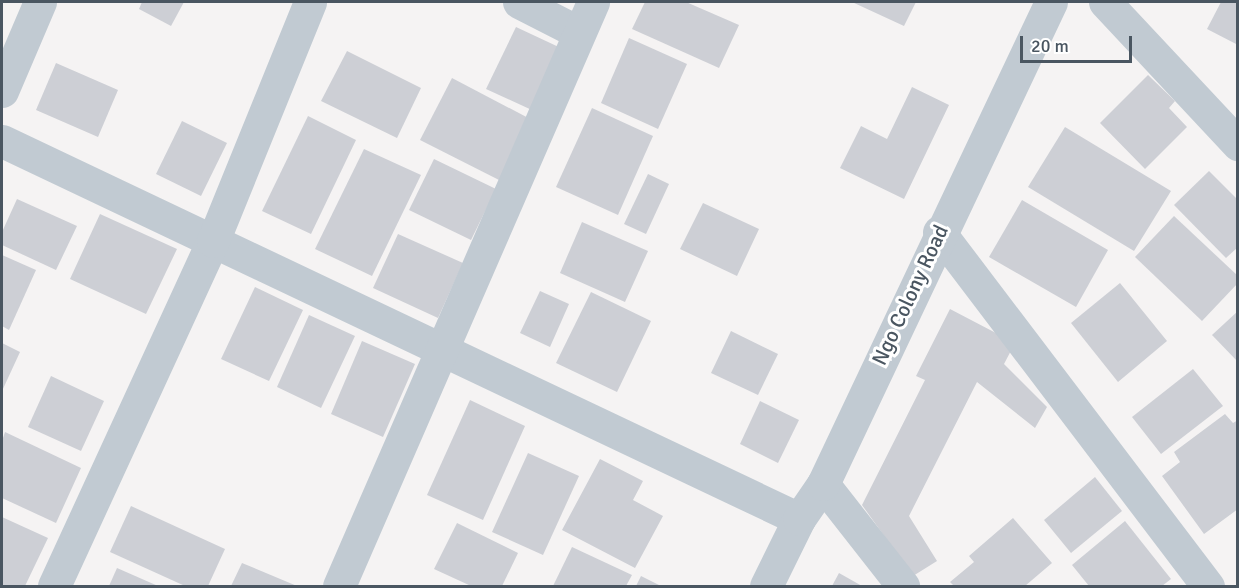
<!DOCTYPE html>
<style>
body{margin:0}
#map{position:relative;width:1239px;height:588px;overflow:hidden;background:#f5f3f3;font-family:Signika,sans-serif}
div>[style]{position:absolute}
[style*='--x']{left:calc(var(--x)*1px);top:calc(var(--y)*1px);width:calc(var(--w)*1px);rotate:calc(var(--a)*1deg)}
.building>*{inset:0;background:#cdcfd5}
.minor>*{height:33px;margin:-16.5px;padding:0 16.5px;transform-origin:16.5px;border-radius:16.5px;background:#c1cad2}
.tertiary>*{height:33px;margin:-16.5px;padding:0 16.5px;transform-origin:16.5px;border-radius:16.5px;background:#c1cad2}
span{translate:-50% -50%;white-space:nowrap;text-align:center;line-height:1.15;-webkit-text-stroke:6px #fff;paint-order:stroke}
.street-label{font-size:21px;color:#4a5661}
.frame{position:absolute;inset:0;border:3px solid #4a5661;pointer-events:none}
.scale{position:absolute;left:1020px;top:36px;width:112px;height:27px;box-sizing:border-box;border:3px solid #4a5661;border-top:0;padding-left:8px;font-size:18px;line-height:21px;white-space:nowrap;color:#4a5661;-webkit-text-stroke:4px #fff;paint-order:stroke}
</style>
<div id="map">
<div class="building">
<div style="clip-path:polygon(142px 2px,184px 2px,171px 26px,139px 9px)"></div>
<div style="clip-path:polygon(645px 2px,686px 2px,739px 25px,719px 68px,632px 29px)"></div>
<div style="clip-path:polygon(852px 2px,916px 2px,904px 26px)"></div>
<div style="clip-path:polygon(1221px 2px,1238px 2px,1238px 45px,1207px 29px)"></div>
<div style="clip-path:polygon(516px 27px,563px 49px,534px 111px,486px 89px)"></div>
<div style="clip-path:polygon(629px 38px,687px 64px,658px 129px,601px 103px)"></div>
<div style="clip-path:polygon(347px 51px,421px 88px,397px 138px,321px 101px)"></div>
<div style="clip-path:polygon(56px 63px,118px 90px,98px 137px,36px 110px)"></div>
<div style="clip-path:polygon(1148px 75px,1175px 101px,1169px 108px,1187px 127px,1145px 169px,1100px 123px)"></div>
<div style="clip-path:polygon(452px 78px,534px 121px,503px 182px,420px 140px)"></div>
<div style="clip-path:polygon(912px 87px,949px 105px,904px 199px,840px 168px,861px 126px,887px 139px)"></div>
<div style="clip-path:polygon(592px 108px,653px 136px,618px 215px,556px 187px)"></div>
<div style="clip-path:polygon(308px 116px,356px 140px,311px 234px,262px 211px)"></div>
<div style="clip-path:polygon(182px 121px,227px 143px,201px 196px,156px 174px)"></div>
<div style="clip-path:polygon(1065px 127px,1171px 191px,1134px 251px,1028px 187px)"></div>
<div style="clip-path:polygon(364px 149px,421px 175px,372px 276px,315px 249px)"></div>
<div style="clip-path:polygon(434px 159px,496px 189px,471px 240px,409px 210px)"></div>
<div style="clip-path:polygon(1209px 171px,1238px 200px,1238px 247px,1226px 258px,1174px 205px)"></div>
<div style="clip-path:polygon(648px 174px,669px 184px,646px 234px,624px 224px)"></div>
<div style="clip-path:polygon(17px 199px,77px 226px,56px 270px,2px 245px,2px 232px)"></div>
<div style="clip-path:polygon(1022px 200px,1108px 250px,1076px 307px,989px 257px)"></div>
<div style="clip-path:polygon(703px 203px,759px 229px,737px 276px,680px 249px)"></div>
<div style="clip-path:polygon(100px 214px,177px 249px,146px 314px,70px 279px)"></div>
<div style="clip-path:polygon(1174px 216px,1238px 276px,1238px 283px,1202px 321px,1135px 257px)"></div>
<div style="clip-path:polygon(582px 222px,648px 251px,625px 302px,560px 273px)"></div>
<div style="clip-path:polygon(398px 234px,463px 263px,438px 318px,373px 288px)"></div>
<div style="clip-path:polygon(2px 255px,36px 270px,9px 330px,2px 326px)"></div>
<div style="clip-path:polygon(1120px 283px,1167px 341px,1118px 382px,1071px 323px)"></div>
<div style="clip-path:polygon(255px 287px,303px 310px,269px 381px,221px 359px)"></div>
<div style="clip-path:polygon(540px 291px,569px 304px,550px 347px,520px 333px)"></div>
<div style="clip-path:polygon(591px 292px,651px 321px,617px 392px,556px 363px)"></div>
<div style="clip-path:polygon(950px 309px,1015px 343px,1004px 364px,1047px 407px,1035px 428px,977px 382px,909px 516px,937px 561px,913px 576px,862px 505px,925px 380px,916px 376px)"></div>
<div style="clip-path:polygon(1238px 311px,1238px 362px,1212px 335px)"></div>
<div style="clip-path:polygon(309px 315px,355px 336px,321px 408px,277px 387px)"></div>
<div style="clip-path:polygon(731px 331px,778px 354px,758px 395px,711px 373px)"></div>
<div style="clip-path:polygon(362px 341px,415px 364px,383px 437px,331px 414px)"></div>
<div style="clip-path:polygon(2px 343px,20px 352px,2px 391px)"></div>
<div style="clip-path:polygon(1193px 369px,1223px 406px,1161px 454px,1132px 417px)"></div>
<div style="clip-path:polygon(51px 376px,104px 401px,81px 451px,28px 427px)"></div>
<div style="clip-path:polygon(470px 400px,525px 426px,483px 520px,427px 495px)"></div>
<div style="clip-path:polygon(760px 401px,799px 420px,778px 463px,740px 444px)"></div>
<div style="clip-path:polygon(1225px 414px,1233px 423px,1238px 420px,1238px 509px,1204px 534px,1162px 476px,1180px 462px,1174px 452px)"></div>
<div style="clip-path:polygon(5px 432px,81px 468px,56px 523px,2px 498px,2px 441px)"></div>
<div style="clip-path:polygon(528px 453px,579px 476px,543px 555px,492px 532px)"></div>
<div style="clip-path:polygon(600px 459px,643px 481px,633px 500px,663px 516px,635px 568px,562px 530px)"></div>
<div style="clip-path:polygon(1095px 477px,1122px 511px,1071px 553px,1044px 520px)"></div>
<div style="clip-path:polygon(131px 506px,225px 549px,208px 586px,185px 586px,110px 552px)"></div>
<div style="clip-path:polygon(2px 517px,48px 538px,25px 586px,2px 585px)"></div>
<div style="clip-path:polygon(1013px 518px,1052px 563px,1025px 586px,954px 586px,950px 582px,974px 562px,969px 556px)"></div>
<div style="clip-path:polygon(1125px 521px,1171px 579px,1162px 586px,1089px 586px,1072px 565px)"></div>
<div style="clip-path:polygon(457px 523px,518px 553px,502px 586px,471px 586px,434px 569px)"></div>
<div style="clip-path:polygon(572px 547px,632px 575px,626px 586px,553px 586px)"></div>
<div style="clip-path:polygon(242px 563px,297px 586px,231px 586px)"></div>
<div style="clip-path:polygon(117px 568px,158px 586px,109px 586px)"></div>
<div style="clip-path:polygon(839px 573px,862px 586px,832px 586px)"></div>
<div style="clip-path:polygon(641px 576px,661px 586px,636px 586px)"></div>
</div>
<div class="minor">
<div style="--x:519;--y:2;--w:66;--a:27"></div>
<div style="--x:1105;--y:2;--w:195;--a:46.9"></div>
<div style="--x:2;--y:91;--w:97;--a:-66.9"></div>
<div style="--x:2;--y:141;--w:882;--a:25.37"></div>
<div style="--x:939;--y:232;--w:445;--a:52.8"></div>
<div style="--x:823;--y:484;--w:130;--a:51.9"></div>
<div style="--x:54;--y:586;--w:380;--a:-65.3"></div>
<div style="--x:213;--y:241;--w:258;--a:-67.9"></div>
<div style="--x:339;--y:586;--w:637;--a:-66.49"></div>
</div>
<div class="tertiary">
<div style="--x:766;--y:586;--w:75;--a:-63.8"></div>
<div style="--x:799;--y:519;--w:42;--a:-55.6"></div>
<div style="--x:823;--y:484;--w:533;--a:-64.68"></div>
</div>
<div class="street-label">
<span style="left:910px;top:295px;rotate:-65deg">Ngo Colony Road</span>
</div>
<div class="frame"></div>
<div class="scale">20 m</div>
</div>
